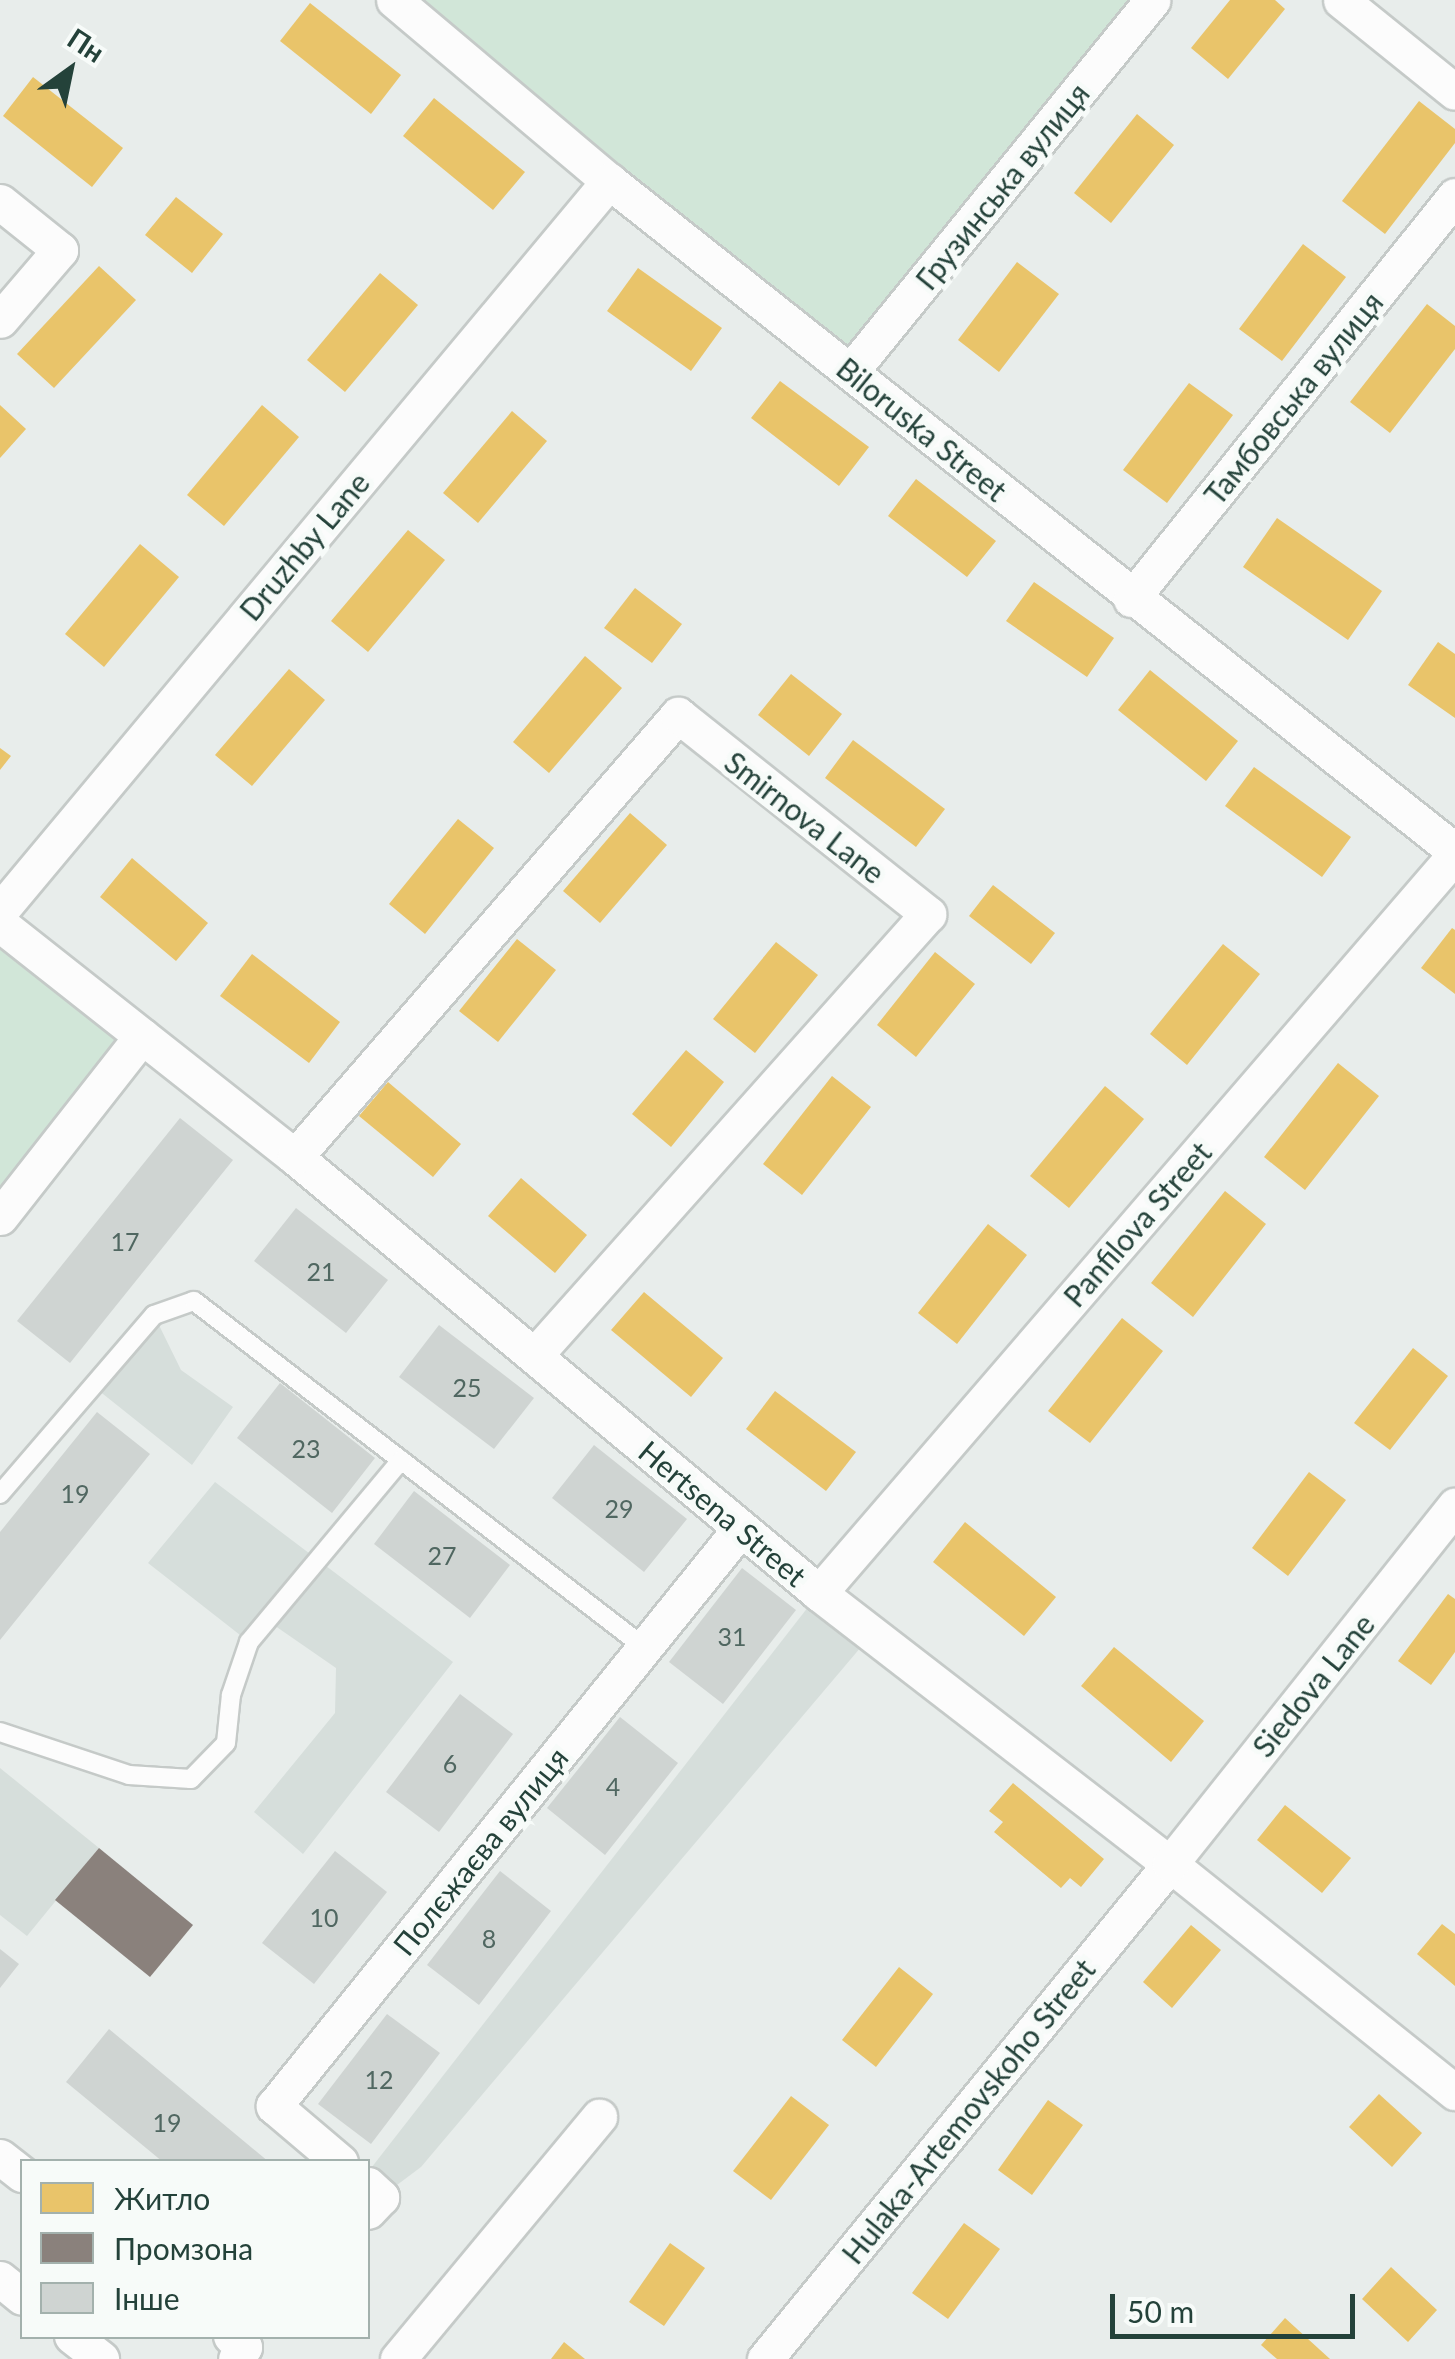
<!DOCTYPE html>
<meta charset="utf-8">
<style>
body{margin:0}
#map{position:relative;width:1455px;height:2359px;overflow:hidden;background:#e8edeb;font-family:Lato,sans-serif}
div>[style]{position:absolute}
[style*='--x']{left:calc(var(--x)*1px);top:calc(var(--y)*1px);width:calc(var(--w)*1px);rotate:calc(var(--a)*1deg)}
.built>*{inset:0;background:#d6dedb}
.green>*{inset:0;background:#d1e6d8}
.homes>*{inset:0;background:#e9c46a}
.industry>*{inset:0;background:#8a817c}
.building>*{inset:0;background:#cfd4d2}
.roads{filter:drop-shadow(2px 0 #c5cac8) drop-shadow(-2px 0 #c5cac8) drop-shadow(0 2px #c5cac8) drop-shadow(0 -2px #c5cac8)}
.service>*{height:18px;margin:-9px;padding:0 9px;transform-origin:9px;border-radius:9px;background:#fcfcfc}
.minor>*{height:35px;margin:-17.5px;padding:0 17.5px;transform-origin:17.5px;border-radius:17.5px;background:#fcfcfc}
span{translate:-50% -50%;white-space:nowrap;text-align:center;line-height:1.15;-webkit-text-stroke:10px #f7fbf9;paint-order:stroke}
.number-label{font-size:25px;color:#506761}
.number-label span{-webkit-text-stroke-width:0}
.street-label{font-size:30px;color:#24423a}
.legend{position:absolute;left:20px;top:2159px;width:350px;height:180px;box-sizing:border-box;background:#f7fbf9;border:2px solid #a3b1ad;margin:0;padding:12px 18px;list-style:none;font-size:30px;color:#24423a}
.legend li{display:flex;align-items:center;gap:20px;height:50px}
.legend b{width:50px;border:2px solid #a3b1ad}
.north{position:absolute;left:20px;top:20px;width:100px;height:100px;-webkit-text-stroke:8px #f7fbf9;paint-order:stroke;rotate:33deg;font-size:28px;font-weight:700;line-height:40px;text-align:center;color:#24423a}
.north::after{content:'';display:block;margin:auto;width:35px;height:45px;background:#24423a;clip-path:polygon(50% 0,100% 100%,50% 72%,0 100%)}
.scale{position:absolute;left:1110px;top:2294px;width:245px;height:45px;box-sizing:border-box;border:5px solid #24423a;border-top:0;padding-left:12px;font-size:30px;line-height:35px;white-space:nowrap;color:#24423a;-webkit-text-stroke:8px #f7fbf9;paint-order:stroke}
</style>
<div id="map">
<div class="built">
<div style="clip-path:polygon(154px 1315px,181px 1370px,233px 1407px,192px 1465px,93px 1386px)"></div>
<div style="clip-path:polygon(215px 1482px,453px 1662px,303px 1854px,254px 1812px,335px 1713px,336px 1668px,268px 1621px,249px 1642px,148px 1563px)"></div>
<div style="clip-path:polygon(819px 1593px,872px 1634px,421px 2167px,381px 2197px,368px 2172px)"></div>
<div style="clip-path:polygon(0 1768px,99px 1848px,27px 1936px,0 1915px)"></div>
</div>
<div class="green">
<div style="clip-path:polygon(399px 0,1153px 0,851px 371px)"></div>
<div style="clip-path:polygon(0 924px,142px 1036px,0 1217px)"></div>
</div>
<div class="homes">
<div style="clip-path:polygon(1230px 0,1275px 0,1285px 9px,1228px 79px,1191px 48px)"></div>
<div style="clip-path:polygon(310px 3px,401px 75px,371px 114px,280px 41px)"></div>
<div style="clip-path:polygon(33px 77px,123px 148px,92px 187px,3px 116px)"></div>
<div style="clip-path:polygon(434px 98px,525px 172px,493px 210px,403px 136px)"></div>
<div style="clip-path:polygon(1419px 101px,1455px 129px,1455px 143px,1385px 234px,1342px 201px)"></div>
<div style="clip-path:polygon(1137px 114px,1174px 145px,1111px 223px,1074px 193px)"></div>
<div style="clip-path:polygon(176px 197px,223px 234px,192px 273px,145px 235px)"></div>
<div style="clip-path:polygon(1303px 244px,1346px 277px,1282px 361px,1239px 329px)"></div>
<div style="clip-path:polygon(1017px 262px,1059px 294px,999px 372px,958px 340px)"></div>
<div style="clip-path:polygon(99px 266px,136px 300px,54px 388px,17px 354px)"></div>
<div style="clip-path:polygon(638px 268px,722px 328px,691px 371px,607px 311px)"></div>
<div style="clip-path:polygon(380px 273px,418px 305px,345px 392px,307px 360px)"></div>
<div style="clip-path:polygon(1427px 304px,1455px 326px,1455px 349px,1390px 433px,1350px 402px)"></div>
<div style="clip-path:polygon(780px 381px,869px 447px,839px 486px,751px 418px)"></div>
<div style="clip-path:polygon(1189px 383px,1233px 415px,1167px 503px,1123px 470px)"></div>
<div style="clip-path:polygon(0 405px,26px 429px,0 458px)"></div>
<div style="clip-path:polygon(262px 405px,299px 437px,224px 526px,187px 495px)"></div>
<div style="clip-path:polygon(512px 411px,547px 441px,478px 523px,443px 493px)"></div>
<div style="clip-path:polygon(916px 479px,996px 541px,967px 577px,888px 516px)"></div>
<div style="clip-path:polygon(1277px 518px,1382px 591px,1348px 640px,1243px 567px)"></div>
<div style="clip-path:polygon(408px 530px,445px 560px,368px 652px,331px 621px)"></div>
<div style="clip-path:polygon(140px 544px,179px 577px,104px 667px,65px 634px)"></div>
<div style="clip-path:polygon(1034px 582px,1114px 638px,1087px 677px,1006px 621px)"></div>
<div style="clip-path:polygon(635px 588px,682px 624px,652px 663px,604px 628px)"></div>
<div style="clip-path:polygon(1438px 642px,1455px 654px,1455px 718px,1408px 685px)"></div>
<div style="clip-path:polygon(585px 656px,622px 688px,549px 773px,513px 742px)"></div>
<div style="clip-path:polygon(289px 669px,325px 700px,252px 786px,215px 755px)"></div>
<div style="clip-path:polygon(1150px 670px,1238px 741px,1206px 781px,1118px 710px)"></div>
<div style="clip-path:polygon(791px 674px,842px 714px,809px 756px,758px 715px)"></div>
<div style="clip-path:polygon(853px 740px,945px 809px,916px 847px,825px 778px)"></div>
<div style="clip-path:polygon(0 748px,11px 756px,0 770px)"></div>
<div style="clip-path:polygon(1254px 767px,1351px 837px,1322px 877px,1225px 806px)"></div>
<div style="clip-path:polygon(630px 813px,667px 845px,600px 923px,563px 891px)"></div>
<div style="clip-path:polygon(458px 819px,494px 848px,425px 934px,389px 904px)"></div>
<div style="clip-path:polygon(132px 858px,208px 923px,176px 961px,100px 897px)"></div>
<div style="clip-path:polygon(993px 885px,1055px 933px,1031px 964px,969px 916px)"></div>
<div style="clip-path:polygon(1452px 928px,1455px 930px,1455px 994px,1421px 968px)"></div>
<div style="clip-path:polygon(517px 939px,556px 970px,498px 1042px,459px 1011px)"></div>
<div style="clip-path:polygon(776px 942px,818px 975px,755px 1053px,713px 1019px)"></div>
<div style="clip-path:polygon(1223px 944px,1260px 974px,1187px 1065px,1150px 1034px)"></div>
<div style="clip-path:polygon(935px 952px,975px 984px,916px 1057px,877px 1025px)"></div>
<div style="clip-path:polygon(252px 954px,340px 1022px,309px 1063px,220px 996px)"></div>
<div style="clip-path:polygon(686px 1050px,724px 1082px,671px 1147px,632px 1114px)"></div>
<div style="clip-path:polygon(1338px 1063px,1379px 1096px,1305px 1190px,1264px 1157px)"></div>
<div style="clip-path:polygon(832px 1076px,871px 1107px,802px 1195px,763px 1164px)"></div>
<div style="clip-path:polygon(388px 1082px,461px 1144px,433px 1177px,359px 1116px)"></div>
<div style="clip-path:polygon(1105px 1086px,1144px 1119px,1069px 1208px,1030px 1176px)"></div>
<div style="clip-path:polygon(521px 1178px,587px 1235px,555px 1273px,488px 1216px)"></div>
<div style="clip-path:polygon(1225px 1191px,1266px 1224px,1193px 1317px,1151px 1283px)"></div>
<div style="clip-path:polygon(988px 1224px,1027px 1255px,957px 1344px,918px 1313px)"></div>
<div style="clip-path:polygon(644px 1292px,723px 1358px,691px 1397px,611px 1330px)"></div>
<div style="clip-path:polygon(1122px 1318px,1163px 1351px,1090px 1443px,1048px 1411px)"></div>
<div style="clip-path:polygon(1413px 1348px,1448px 1376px,1390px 1450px,1354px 1423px)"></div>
<div style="clip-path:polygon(775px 1391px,856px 1452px,826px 1491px,746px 1429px)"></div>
<div style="clip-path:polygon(1309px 1472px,1346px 1500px,1288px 1576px,1252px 1548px)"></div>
<div style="clip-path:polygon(965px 1522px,1056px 1597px,1024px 1636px,933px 1562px)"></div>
<div style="clip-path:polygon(1448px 1594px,1455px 1599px,1455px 1652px,1431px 1685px,1398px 1661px)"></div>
<div style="clip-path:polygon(1114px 1647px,1204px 1721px,1171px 1762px,1081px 1686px)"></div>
<div style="clip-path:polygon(1013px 1783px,1104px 1859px,1081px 1887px,1070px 1878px,1061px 1888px,994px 1832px,1003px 1822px,989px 1811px)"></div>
<div style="clip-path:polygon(1285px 1805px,1351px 1858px,1322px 1893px,1257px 1840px)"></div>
<div style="clip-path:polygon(1442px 1924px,1455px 1934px,1455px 1986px,1417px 1954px)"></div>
<div style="clip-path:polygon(1191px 1925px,1221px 1950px,1172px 2008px,1143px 1982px)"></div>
<div style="clip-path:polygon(899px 1967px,933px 1994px,876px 2067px,842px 2040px)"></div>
<div style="clip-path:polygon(1379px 2094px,1422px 2133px,1392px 2167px,1349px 2127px)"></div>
<div style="clip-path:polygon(791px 2096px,829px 2125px,771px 2200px,733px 2171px)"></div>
<div style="clip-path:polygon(1048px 2100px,1083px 2125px,1032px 2195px,998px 2170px)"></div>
<div style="clip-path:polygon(964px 2223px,1000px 2249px,948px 2319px,912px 2293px)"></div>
<div style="clip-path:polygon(670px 2243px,705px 2268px,664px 2326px,629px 2302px)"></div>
<div style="clip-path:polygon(1391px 2267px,1437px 2310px,1408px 2342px,1362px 2299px)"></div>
<div style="clip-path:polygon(1285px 2318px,1330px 2359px,1277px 2359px,1261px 2345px)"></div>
<div style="clip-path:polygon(564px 2342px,585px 2359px,551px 2359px)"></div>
</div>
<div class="industry">
<div style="clip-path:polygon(99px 1848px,193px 1925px,150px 1977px,55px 1900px)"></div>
</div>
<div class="building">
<div style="clip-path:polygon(180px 1118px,233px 1160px,70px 1363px,17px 1321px)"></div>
<div style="clip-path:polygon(296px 1208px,388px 1280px,346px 1333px,254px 1261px)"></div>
<div style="clip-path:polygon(439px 1325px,534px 1398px,494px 1449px,399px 1377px)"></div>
<div style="clip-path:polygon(280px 1383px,375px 1458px,332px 1513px,237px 1438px)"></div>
<div style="clip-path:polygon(97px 1412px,150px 1454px,0 1640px,0 1532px)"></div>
<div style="clip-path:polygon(594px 1445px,687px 1519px,644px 1572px,552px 1498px)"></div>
<div style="clip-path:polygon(414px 1491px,510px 1565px,470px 1618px,374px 1544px)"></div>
<div style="clip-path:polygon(742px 1568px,796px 1610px,723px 1704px,669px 1662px)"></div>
<div style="clip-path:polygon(460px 1694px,513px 1734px,439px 1832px,386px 1792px)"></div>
<div style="clip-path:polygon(620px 1717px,678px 1763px,605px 1855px,547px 1808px)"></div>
<div style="clip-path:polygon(335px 1851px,387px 1892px,314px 1984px,262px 1943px)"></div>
<div style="clip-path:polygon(500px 1871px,551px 1911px,479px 2005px,427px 1965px)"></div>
<div style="clip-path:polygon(0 1949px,19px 1964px,0 1988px)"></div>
<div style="clip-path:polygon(387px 2014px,440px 2053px,371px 2144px,318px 2104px)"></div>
<div style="clip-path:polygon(109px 2029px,269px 2162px,163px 2162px,66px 2082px)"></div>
</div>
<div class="roads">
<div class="service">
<div style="--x:0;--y:1494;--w:236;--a:-49.3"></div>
<div style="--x:154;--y:1315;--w:42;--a:-19.3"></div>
<div style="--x:194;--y:1301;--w:568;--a:37.56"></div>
<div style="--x:0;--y:1732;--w:136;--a:18.4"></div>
<div style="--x:129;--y:1775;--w:62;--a:3.7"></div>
<div style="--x:191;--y:1779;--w:50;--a:-45.8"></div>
<div style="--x:226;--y:1743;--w:48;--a:-84.1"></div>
<div style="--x:231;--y:1695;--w:56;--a:-71.2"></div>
<div style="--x:249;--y:1642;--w:237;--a:-50.1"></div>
</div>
<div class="minor">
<div style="--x:394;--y:0;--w:281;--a:40.1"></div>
<div style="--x:609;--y:181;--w:1079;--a:38.38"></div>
<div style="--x:1341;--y:0;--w:146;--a:38.9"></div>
<div style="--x:0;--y:202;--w:77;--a:38.7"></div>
<div style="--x:60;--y:250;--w:92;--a:130.6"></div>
<div style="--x:851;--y:371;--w:478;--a:-50.9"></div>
<div style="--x:1131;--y:599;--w:517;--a:-51.2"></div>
<div style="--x:0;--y:911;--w:951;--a:-50.16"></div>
<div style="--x:0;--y:924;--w:376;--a:38.3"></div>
<div style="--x:295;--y:1157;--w:682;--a:39.76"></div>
<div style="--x:819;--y:1593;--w:443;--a:37.7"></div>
<div style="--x:1170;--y:1864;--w:365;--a:38.7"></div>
<div style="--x:295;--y:1157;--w:585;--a:-49.09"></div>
<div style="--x:678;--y:715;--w:320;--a:38.5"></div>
<div style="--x:928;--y:914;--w:591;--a:131.71"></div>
<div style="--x:0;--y:1217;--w:230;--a:-51.9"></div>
<div style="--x:819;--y:1593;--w:974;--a:-49.25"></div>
<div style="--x:0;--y:2157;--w:28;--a:38"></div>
<div style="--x:340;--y:2162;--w:87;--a:-139.7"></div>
<div style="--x:274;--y:2106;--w:742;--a:-51.07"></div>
<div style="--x:368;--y:2185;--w:18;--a:43"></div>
<div style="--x:381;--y:2197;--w:19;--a:133"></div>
<div style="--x:0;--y:2279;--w:28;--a:39"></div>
<div style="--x:72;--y:2336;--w:37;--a:38"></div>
<div style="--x:231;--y:2336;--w:17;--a:40"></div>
<div style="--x:244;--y:2347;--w:14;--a:124"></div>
<div style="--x:398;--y:2359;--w:315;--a:-50.3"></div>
<div style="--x:765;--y:2359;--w:640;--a:-50.71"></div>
<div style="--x:1170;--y:1864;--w:458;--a:-51.5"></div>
</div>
</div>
<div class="number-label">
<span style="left:125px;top:1241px">17</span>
<span style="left:321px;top:1271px">21</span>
<span style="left:467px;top:1387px">25</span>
<span style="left:306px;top:1448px">23</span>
<span style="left:75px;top:1493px">19</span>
<span style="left:619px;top:1508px">29</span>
<span style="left:442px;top:1555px">27</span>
<span style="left:732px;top:1636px">31</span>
<span style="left:450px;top:1763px">6</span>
<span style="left:613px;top:1786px">4</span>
<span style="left:324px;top:1917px">10</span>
<span style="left:489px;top:1938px">8</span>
<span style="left:379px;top:2079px">12</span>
<span style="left:167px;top:2122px">19</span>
</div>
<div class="street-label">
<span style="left:1002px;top:186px;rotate:-51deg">Грузинська вулиця</span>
<span style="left:1293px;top:398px;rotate:-51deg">Тамбовська вулиця</span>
<span style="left:922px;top:429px;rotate:39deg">Biloruska Street</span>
<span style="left:304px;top:546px;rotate:-50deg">Druzhby Lane</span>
<span style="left:805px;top:817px;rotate:38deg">Smirnova Lane</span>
<span style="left:1137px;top:1224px;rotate:-49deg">Panfilova Street</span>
<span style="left:723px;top:1513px;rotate:40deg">Hertsena Street</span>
<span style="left:1313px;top:1685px;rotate:-51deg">Siedova Lane</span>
<span style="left:480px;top:1851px;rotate:-51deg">Полєжаєва вулиця</span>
<span style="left:968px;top:2111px;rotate:-51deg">Hulaka-Artemovskoho Street</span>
</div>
<ul class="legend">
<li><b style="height:28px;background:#e9c46a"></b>Житло</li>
<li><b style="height:28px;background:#8a817c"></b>Промзона</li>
<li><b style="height:28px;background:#cfd4d2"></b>Інше</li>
</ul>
<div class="north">Пн</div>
<div class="scale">50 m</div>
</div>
